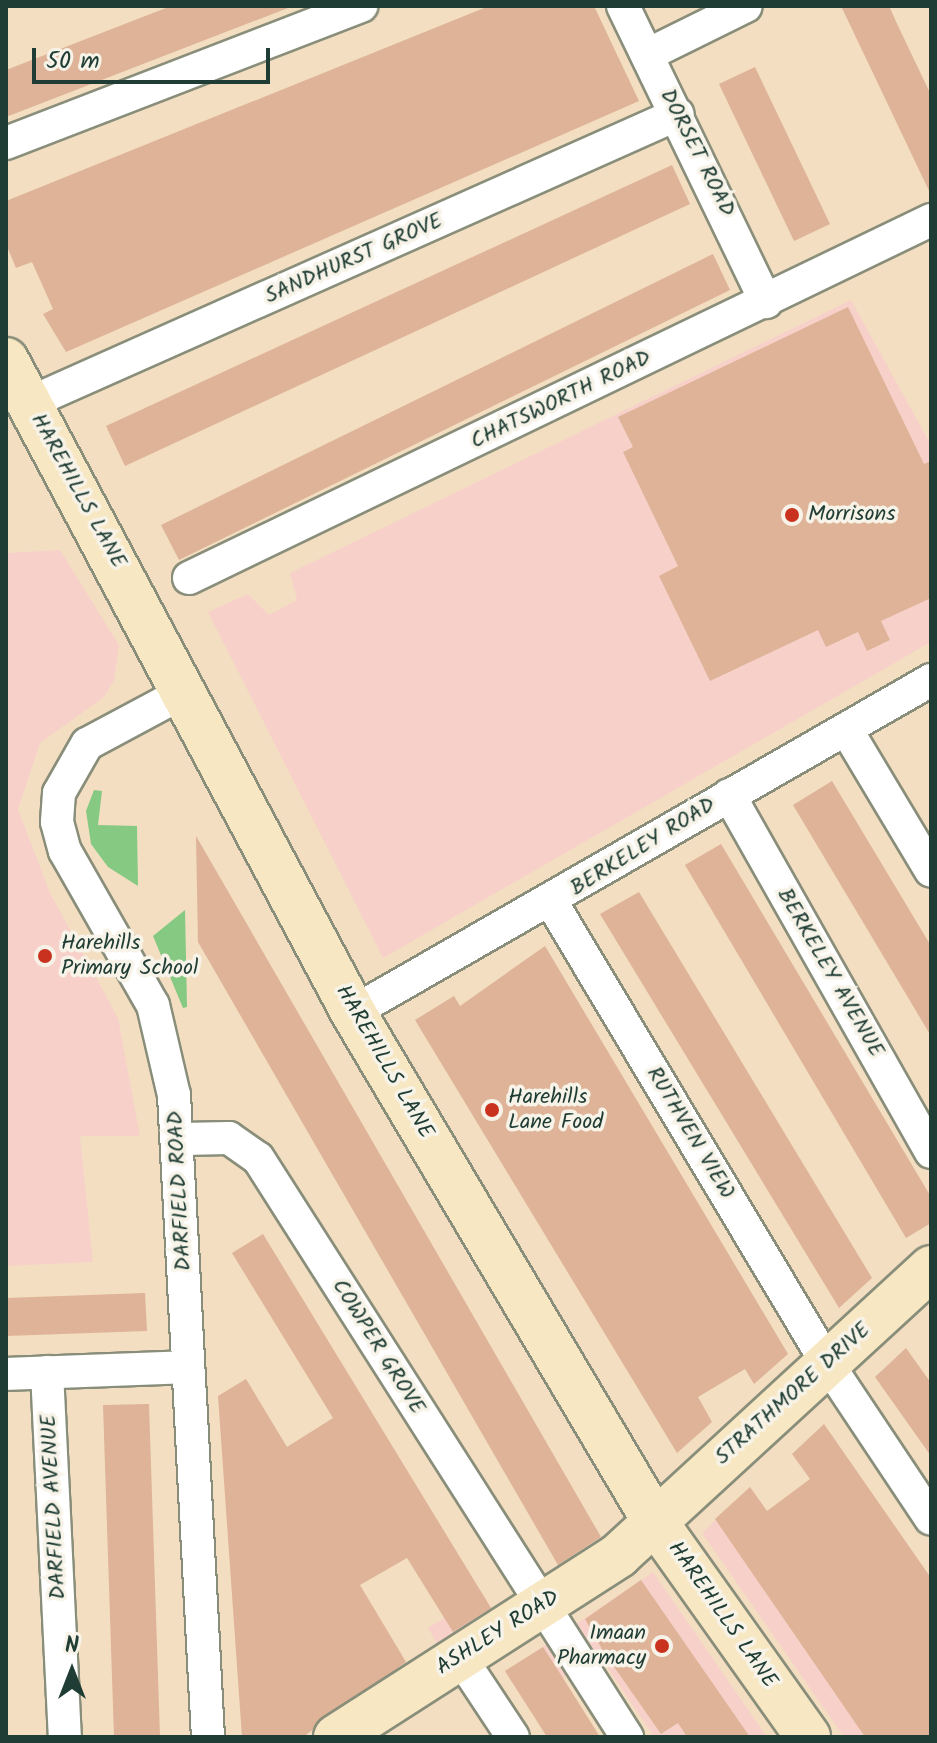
<!DOCTYPE html>
<style>
body{margin:0}
#map{position:relative;width:937px;height:1743px;overflow:hidden;background:#f3dec1;font-family:Kalam,sans-serif}
div>[style]{position:absolute}
[style*='--x']{left:calc(var(--x)*1px);top:calc(var(--y)*1px);width:calc(var(--w)*1px);rotate:calc(var(--a)*1deg)}
.built>*{inset:0;background:#f7d1c9}
.green>*{inset:0;background:#85c983}
.building>*{inset:0;background:#deb397}
.roads{filter:drop-shadow(2px 0 #898e7a) drop-shadow(-2px 0 #898e7a) drop-shadow(0 2px #898e7a) drop-shadow(0 -2px #898e7a)}
.street>*{height:32px;margin:-16px;padding:0 16px;transform-origin:16px;border-radius:16px;background:#fff}
.secondary>*{height:44px;margin:-22px;padding:0 22px;transform-origin:22px;border-radius:22px;background:#f8e7c3}
.dots>*{width:22px;height:22px;translate:-50% -50%;box-sizing:border-box;border:4px solid #f7f3e8;border-radius:50%}
span{translate:-50% -50%;white-space:nowrap;text-align:center;line-height:1.15;-webkit-text-stroke:7px #f7f3e8;paint-order:stroke}
.street-label{font-size:22px;color:#1f3d34}
.poi-label{font-size:22px;color:#1f3d34}
.left{translate:0 -50%;text-align:left}
.right{translate:-100% -50%;text-align:right}
.frame{position:absolute;inset:0;border:8px solid #1f3d34;pointer-events:none}
.north{position:absolute;left:32px;top:1631px;width:80px;height:80px;-webkit-text-stroke:6px #f7f3e8;paint-order:stroke;rotate:0deg;font-size:22px;font-weight:700;line-height:32px;text-align:center;color:#1f3d34}
.north::after{content:'';display:block;margin:auto;width:28px;height:36px;background:#1f3d34;clip-path:polygon(50% 0,100% 100%,50% 72%,0 100%)}
.scale{position:absolute;left:32px;top:48px;width:238px;height:36px;box-sizing:border-box;border:4px solid #1f3d34;border-top:0;padding-left:10px;font-size:24px;line-height:28px;white-space:nowrap;color:#1f3d34;-webkit-text-stroke:6px #f7f3e8;paint-order:stroke}
</style>
<div id="map">
<div class="built">
<div style="clip-path:polygon(851px 300px,931px 445px,931px 642px,383px 958px,208px 612px,248px 594px,269px 615px,297px 600px,290px 573px)"></div>
<div style="clip-path:polygon(60px 550px,119px 645px,114px 680px,104px 697px,40px 743px,18px 809px,50px 893px,118px 1018px,140px 1136px,80px 1136px,93px 1262px,6px 1266px,6px 553px)"></div>
<div style="clip-path:polygon(750px 1487px,923px 1737px,844px 1737px,702px 1533px)"></div>
<div style="clip-path:polygon(653px 1572px,767px 1737px,654px 1737px,599px 1655px,525px 1702px,505px 1672px)"></div>
<div style="clip-path:polygon(483px 1594px,493px 1611px,438px 1645px,428px 1628px)"></div>
</div>
<div class="green">
<div style="clip-path:polygon(94px 790px,102px 791px,98px 825px,137px 826px,138px 886px,108px 867px,91px 844px,86px 811px)"></div>
<div style="clip-path:polygon(185px 910px,187px 1007px,183px 1008px,153px 936px)"></div>
</div>
<div class="building">
<div style="clip-path:polygon(171px 6px,288px 8px,6px 117px,6px 70px)"></div>
<div style="clip-path:polygon(489px 6px,594px 6px,639px 101px,66px 352px,43px 314px,53px 309px,32px 262px,16px 268px,6px 244px,6px 201px)"></div>
<div style="clip-path:polygon(841px 6px,889px 6px,899px 28px,931px 95px,931px 195px)"></div>
<div style="clip-path:polygon(755px 67px,830px 224px,794px 241px,719px 84px)"></div>
<div style="clip-path:polygon(672px 165px,690px 204px,125px 466px,106px 426px)"></div>
<div style="clip-path:polygon(713px 254px,730px 290px,179px 560px,161px 525px)"></div>
<div style="clip-path:polygon(848px 307px,924px 464px,931px 461px,931px 598px,881px 621px,890px 640px,867px 651px,858px 632px,826px 647px,818px 630px,710px 681px,659px 576px,678px 566px,623px 452px,633px 447px,618px 417px)"></div>
<div style="clip-path:polygon(832px 781px,931px 946px,931px 1036px,793px 805px)"></div>
<div style="clip-path:polygon(196px 836px,601px 1537px,558px 1565px,198px 942px)"></div>
<div style="clip-path:polygon(721px 844px,931px 1197px,931px 1223px,906px 1238px,685px 865px)"></div>
<div style="clip-path:polygon(639px 892px,872px 1278px,839px 1308px,600px 914px)"></div>
<div style="clip-path:polygon(545px 946px,788px 1354px,754px 1384px,745px 1369px,698px 1397px,712px 1422px,677px 1453px,415px 1020px,454px 996px,460px 1006px)"></div>
<div style="clip-path:polygon(263px 1234px,491px 1608px,453px 1632px,407px 1558px,360px 1585px,406px 1662px,303px 1737px,242px 1737px,218px 1396px,246px 1379px,287px 1447px,333px 1418px,232px 1253px)"></div>
<div style="clip-path:polygon(145px 1293px,147px 1331px,6px 1336px,6px 1298px)"></div>
<div style="clip-path:polygon(906px 1348px,931px 1383px,931px 1456px,875px 1377px)"></div>
<div style="clip-path:polygon(149px 1404px,160px 1737px,114px 1737px,103px 1405px)"></div>
<div style="clip-path:polygon(824px 1424px,931px 1578px,931px 1737px,865px 1737px,715px 1519px,750px 1487px,767px 1511px,810px 1479px,792px 1454px)"></div>
<div style="clip-path:polygon(641px 1580px,750px 1737px,687px 1737px,678px 1723px,661px 1734px,603px 1651px,585px 1619px)"></div>
<div style="clip-path:polygon(543px 1647px,563px 1678px,600px 1737px,547px 1737px,505px 1671px)"></div>
</div>
<div class="roads">
<div class="street">
<div style="--x:623;--y:6;--w:329;--a:64.2"></div>
<div style="--x:647;--y:55;--w:110;--a:-26.3"></div>
<div style="--x:6;--y:143;--w:381;--a:-21.1"></div>
<div style="--x:29;--y:403;--w:710;--a:-24"></div>
<div style="--x:189;--y:578;--w:824;--a:-25.76"></div>
<div style="--x:186;--y:691;--w:112;--a:151.8"></div>
<div style="--x:87;--y:744;--w:56;--a:119.7"></div>
<div style="--x:59;--y:793;--w:29;--a:94"></div>
<div style="--x:57;--y:822;--w:30;--a:75"></div>
<div style="--x:65;--y:851;--w:177;--a:60.3"></div>
<div style="--x:153;--y:1005;--w:92;--a:76.9"></div>
<div style="--x:174;--y:1095;--w:643;--a:86.97"></div>
<div style="--x:846;--y:729;--w:165;--a:59.1"></div>
<div style="--x:729;--y:795;--w:410;--a:60.5"></div>
<div style="--x:552;--y:903;--w:536;--a:59.13"></div>
<div style="--x:827;--y:1363;--w:187;--a:56.3"></div>
<div style="--x:353;--y:1012;--w:667;--a:-29.87"></div>
<div style="--x:182;--y:1139;--w:47;--a:-1.2"></div>
<div style="--x:229;--y:1138;--w:35;--a:35"></div>
<div style="--x:258;--y:1158;--w:687;--a:57.49"></div>
<div style="--x:47;--y:1372;--w:365;--a:87.2"></div>
<div style="--x:6;--y:1374;--w:182;--a:-2.2"></div>
<div style="--x:460;--y:1657;--w:96;--a:56.5"></div>
</div>
<div class="secondary">
<div style="--x:6;--y:360;--w:739;--a:61.98"></div>
<div style="--x:353;--y:1012;--w:590;--a:59.35"></div>
<div style="--x:654;--y:1520;--w:266;--a:54.6"></div>
<div style="--x:336;--y:1737;--w:336;--a:-32.7"></div>
<div style="--x:619;--y:1555;--w:424;--a:-42.6"></div>
</div>
</div>
<div class="dots">
<div style="left:792px;top:515px;background:#c8321e"></div>
<div style="left:45px;top:956px;background:#c8321e"></div>
<div style="left:492px;top:1110px;background:#c8321e"></div>
<div style="left:662px;top:1646px;background:#c8321e"></div>
</div>
<div class="street-label">
<span style="left:697px;top:153px;rotate:63deg">DORSET ROAD</span>
<span style="left:354px;top:259px;rotate:-24deg">SANDHURST GROVE</span>
<span style="left:561px;top:400px;rotate:-26deg">CHATSWORTH ROAD</span>
<span style="left:78px;top:491px;rotate:61deg">HAREHILLS LANE</span>
<span style="left:643px;top:847px;rotate:-32deg">BERKELEY ROAD</span>
<span style="left:830px;top:973px;rotate:60deg">BERKELEY AVENUE</span>
<span style="left:384px;top:1062px;rotate:60deg">HAREHILLS LANE</span>
<span style="left:690px;top:1133px;rotate:59deg">RUTHVEN VIEW</span>
<span style="left:180px;top:1191px;rotate:-93deg">DARFIELD ROAD</span>
<span style="left:378px;top:1347px;rotate:58deg">COWPER GROVE</span>
<span style="left:793px;top:1394px;rotate:-42deg">STRATHMORE DRIVE</span>
<span style="left:54px;top:1507px;rotate:-93deg">DARFIELD AVENUE</span>
<span style="left:722px;top:1615px;rotate:55deg">HAREHILLS LANE</span>
<span style="left:498px;top:1633px;rotate:-32deg">ASHLEY ROAD</span>
</div>
<div class="poi-label">
<span class="left" style="left:808px;top:515px">Morrisons</span>
<span class="left" style="left:61px;top:956px">Harehills<br>Primary School</span>
<span class="left" style="left:508px;top:1110px">Harehills<br>Lane Food</span>
<span class="right" style="left:646px;top:1646px">Imaan<br>Pharmacy</span>
</div>
<div class="frame"></div>
<div class="north">N</div>
<div class="scale">50 m</div>
</div>
